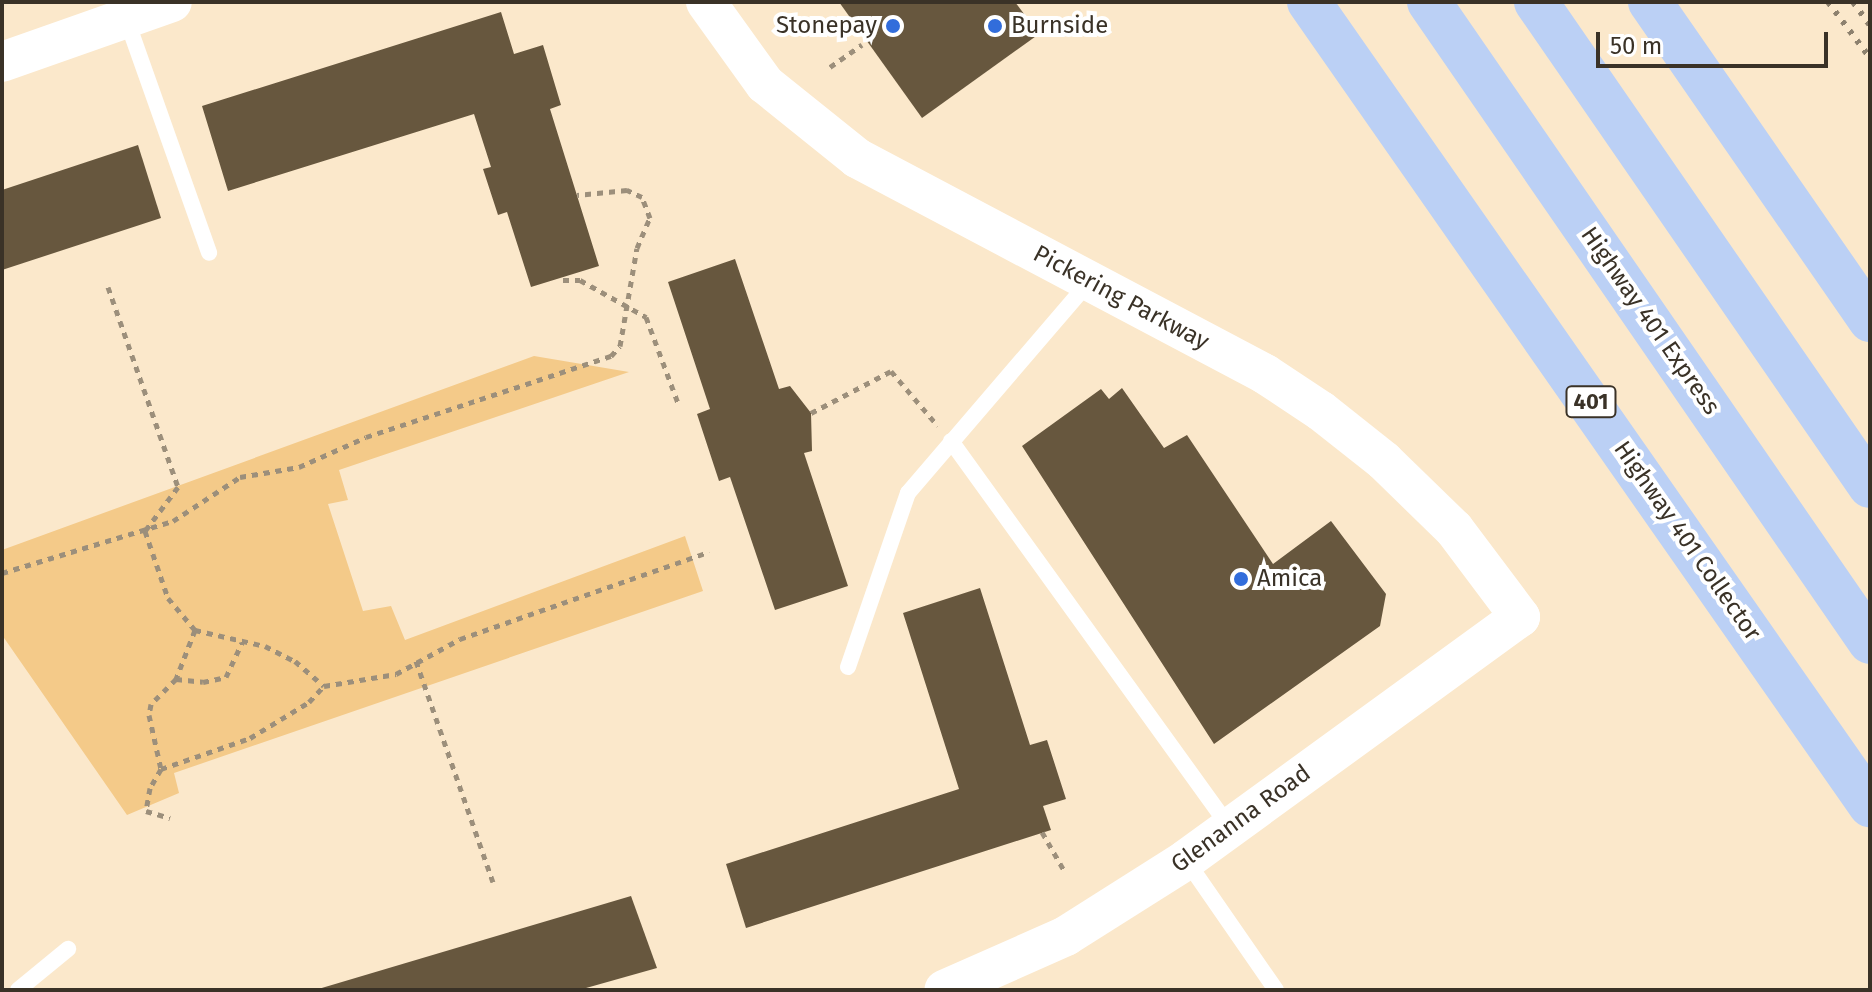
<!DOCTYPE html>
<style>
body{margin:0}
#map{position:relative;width:1872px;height:992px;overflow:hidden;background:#fbe8cb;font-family:"Fira Sans",sans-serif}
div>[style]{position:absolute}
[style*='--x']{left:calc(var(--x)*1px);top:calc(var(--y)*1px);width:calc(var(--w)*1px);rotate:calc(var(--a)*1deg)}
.green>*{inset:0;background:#f4ca89}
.building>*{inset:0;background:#67573e}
.path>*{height:5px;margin-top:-2.5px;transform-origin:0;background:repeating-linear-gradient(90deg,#9c8f7b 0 6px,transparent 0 12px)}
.service>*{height:16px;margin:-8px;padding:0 8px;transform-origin:8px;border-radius:8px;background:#fff}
.tertiary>*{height:40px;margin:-20px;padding:0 20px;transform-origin:20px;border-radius:20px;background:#fff}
.motorway>*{height:44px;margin:-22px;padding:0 22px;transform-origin:22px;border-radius:22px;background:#bbd0f5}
.rail>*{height:6px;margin-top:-3px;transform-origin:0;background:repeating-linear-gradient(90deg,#8d816e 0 4px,transparent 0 12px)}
.dots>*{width:22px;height:22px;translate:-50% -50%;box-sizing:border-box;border:4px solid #fff;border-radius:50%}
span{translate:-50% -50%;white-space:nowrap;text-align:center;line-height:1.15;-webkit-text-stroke:8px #fff;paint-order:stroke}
.shield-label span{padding:2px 6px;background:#fff;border:2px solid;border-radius:6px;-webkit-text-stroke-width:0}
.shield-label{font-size:22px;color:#3a3227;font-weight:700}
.poi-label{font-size:24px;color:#3a3227}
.right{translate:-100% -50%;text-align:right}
.left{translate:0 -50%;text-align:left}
.street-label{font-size:24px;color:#3a3227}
.frame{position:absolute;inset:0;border:4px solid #3a3227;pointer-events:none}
.scale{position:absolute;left:1596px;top:32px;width:232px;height:36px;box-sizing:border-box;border:4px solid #3a3227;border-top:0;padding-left:10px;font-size:24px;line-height:28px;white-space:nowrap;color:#3a3227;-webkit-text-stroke:6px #fff;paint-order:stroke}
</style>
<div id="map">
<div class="green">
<div style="clip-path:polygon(534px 356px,629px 372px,339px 470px,348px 500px,328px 504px,363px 611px,391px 606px,405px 640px,685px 536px,703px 591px,174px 773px,179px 793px,127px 815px,2px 635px,2px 550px)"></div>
</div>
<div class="building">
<div style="clip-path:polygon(839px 2px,1015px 2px,1039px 34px,922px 118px)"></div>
<div style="clip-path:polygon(501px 12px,514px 54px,543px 45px,561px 105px,550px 109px,599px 266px,531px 287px,507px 212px,498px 215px,483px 169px,491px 167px,474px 114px,228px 191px,202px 106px)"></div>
<div style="clip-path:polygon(138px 145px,161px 218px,2px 270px,2px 190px)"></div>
<div style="clip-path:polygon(735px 259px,779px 389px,790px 386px,811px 413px,812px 451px,804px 453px,848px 586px,775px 610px,730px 477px,719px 481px,697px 414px,710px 409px,668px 282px)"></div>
<div style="clip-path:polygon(1122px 388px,1164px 448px,1187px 435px,1273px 564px,1331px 521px,1386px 594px,1380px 626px,1214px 744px,1022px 446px,1101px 389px,1109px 399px)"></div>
<div style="clip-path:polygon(980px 588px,1030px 745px,1047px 740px,1066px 799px,1043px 806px,1051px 830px,746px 928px,726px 864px,959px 789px,903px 613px)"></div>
<div style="clip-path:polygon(631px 896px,657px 968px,579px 990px,315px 990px)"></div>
</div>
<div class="path">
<div style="--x:830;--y:67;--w:39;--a:-35"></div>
<div style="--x:563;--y:280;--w:17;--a:0"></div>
<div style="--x:580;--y:280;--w:76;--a:29.3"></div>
<div style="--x:646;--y:317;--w:92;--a:69.6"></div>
<div style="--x:108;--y:287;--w:212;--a:70.7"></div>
<div style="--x:178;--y:487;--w:55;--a:126.9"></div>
<div style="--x:145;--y:531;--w:71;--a:71.1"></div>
<div style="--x:168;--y:598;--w:42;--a:49.8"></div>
<div style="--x:195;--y:630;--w:53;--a:111.2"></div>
<div style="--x:176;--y:679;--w:35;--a:135"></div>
<div style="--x:151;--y:704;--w:11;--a:100"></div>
<div style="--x:149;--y:715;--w:55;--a:77.5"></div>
<div style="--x:161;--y:769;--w:22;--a:120"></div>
<div style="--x:150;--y:788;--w:23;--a:100"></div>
<div style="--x:146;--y:811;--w:25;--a:16"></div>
<div style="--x:811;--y:413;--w:90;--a:-27.7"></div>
<div style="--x:891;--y:371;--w:72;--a:49.5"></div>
<div style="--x:2;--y:573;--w:179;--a:-16.9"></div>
<div style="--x:173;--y:521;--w:80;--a:-33.3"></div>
<div style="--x:240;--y:477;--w:60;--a:-9.6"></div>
<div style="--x:299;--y:467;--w:73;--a:-24.1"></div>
<div style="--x:366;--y:437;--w:258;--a:-18.3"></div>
<div style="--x:611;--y:356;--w:13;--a:-48"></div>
<div style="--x:620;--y:346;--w:99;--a:-80.2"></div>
<div style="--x:637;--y:248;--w:33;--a:-67"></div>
<div style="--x:650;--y:218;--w:22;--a:-111"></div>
<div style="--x:642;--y:197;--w:17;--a:-155"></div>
<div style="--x:627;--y:190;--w:50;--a:174.3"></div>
<div style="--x:195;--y:630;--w:72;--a:12.9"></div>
<div style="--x:265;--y:646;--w:34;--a:27"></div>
<div style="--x:295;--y:661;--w:38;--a:41"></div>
<div style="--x:416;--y:661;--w:234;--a:70.8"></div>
<div style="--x:176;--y:679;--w:27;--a:6"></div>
<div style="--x:203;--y:682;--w:24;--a:-12"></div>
<div style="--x:226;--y:677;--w:38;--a:-65"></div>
<div style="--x:161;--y:769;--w:94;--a:-19.2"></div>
<div style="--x:250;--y:738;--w:69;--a:-31.4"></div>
<div style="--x:309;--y:702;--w:22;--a:-47"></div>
<div style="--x:324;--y:686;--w:73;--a:-9.5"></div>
<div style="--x:396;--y:674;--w:73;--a:-28.7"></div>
<div style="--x:460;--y:639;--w:264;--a:-19.3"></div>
<div style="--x:1042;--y:832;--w:46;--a:60.1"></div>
</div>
<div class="service">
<div style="--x:126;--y:18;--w:249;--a:70.5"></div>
<div style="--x:951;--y:441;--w:476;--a:54.2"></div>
<div style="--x:848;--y:667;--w:184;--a:-71"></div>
<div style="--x:908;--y:493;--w:278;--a:-49.4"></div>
<div style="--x:1186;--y:860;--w:158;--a:55.3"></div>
<div style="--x:18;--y:990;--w:65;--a:-39.4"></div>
</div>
<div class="tertiary">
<div style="--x:706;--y:2;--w:101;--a:54.3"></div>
<div style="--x:765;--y:84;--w:118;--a:38.8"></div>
<div style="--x:857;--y:158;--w:462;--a:27.9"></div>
<div style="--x:1265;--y:374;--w:67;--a:33.5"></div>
<div style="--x:1321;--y:411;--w:80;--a:38.4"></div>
<div style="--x:1384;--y:461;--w:98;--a:44.2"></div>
<div style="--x:1454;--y:529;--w:110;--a:53.1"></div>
<div style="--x:1520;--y:617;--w:413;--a:144"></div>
<div style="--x:1186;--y:860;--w:142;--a:147.7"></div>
<div style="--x:1066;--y:936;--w:133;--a:156.1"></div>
<div style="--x:2;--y:62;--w:180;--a:-19.4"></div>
</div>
<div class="motorway">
<div style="--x:1309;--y:2;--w:980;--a:55.06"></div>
<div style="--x:1429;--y:2;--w:777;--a:55.43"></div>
<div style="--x:1536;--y:2;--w:588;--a:55.39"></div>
<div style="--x:1650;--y:2;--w:387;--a:55.3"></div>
</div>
<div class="rail">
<div style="--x:1828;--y:2;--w:70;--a:53.1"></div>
<div style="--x:1853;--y:2;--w:29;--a:54"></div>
</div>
<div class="dots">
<div style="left:893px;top:26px;background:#326ddb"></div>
<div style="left:995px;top:26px;background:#326ddb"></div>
<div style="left:1241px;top:579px;background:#326ddb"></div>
</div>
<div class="shield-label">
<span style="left:1591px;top:402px">401</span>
</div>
<div class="poi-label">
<span class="right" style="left:877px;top:26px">Stonepay</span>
<span class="left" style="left:1011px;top:26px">Burnside</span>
<span class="left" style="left:1257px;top:579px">Amica</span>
</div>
<div class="street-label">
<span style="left:1121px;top:298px;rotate:28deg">Pickering Parkway</span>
<span style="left:1650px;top:321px;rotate:55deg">Highway 401 Express</span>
<span style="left:1687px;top:541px;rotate:55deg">Highway 401 Collector</span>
<span style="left:1241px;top:819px;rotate:-36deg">Glenanna Road</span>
</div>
<div class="frame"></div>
<div class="scale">50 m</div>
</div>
